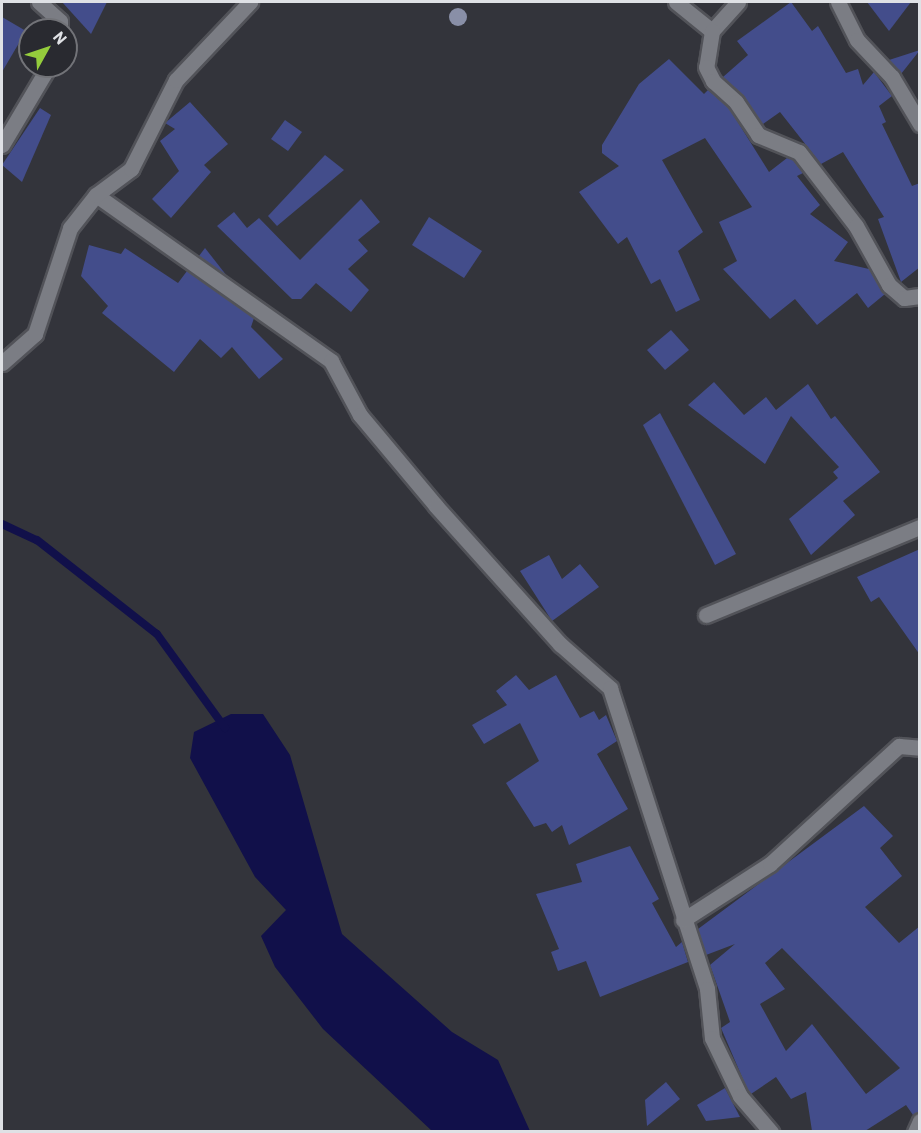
<!DOCTYPE html>
<style>
body{margin:0}
#map{position:relative;width:921px;height:1133px;overflow:hidden;background:#33343b;font-family:Barlow,sans-serif}
div>[style]{position:absolute}
[style*='--x']{left:calc(var(--x)*1px);top:calc(var(--y)*1px);width:calc(var(--w)*1px);rotate:calc(var(--a)*1deg)}
.water>*{inset:0;background:#11104a}
.stream>*{height:8px;margin:-4px;padding:0 4px;transform-origin:4px;border-radius:4px;background:#11104a}
.building>*{inset:0;background:#434d8b}
.roads{filter:drop-shadow(2px 0 #525359) drop-shadow(-2px 0 #525359) drop-shadow(0 2px #525359) drop-shadow(0 -2px #525359)}
.street>*{height:15px;margin:-7.5px;padding:0 7.5px;transform-origin:7.5px;border-radius:7.5px;background:#7b7d84}
.trees>*{width:18px;height:18px;margin:-9px;border-radius:50%;background:#898fa7}
span{translate:-50% -50%;white-space:nowrap;text-align:center;line-height:1.15;-webkit-text-stroke:4.5px #292a30;paint-order:stroke}
.frame{position:absolute;inset:0;border:3px solid #dfe1e5;pointer-events:none}
.north{position:absolute;left:18px;top:18px;width:60px;height:60px;box-sizing:border-box;background:#292a30;border:2px solid #727378;border-radius:50%;rotate:50deg;font-size:16px;font-weight:700;line-height:24px;text-align:center;color:#dfe1e5}
.north::after{content:'';display:block;margin:auto;width:21px;height:27px;background:#94cc3c;clip-path:polygon(50% 0,100% 100%,50% 72%,0 100%)}
</style>
<div id="map">
<div class="water">
<div style="clip-path:polygon(231px 714px,263px 714px,290px 755px,342px 934px,452px 1032px,498px 1060px,530px 1131px,432px 1131px,323px 1029px,275px 967px,261px 936px,286px 910px,255px 877px,190px 758px,194px 732px)"></div>
</div>
<div class="stream">
<div style="--x:2;--y:524;--w:38;--a:25"></div>
<div style="--x:37;--y:540;--w:152;--a:38.1"></div>
<div style="--x:157;--y:634;--w:116;--a:54.1"></div>
</div>
<div class="building">
<div style="clip-path:polygon(62px 2px,107px 2px,91px 34px)"></div>
<div style="clip-path:polygon(791px 2px,812px 31px,818px 26px,846px 73px,858px 69px,863px 85px,874px 72px,892px 96px,879px 106px,886px 122px,882px 124px,912px 186px,920px 183px,920px 267px,901px 282px,878px 219px,884px 217px,843px 152px,821px 164px,780px 112px,763px 124px,723px 77px,748px 55px,737px 41px)"></div>
<div style="clip-path:polygon(867px 2px,911px 2px,889px 31px)"></div>
<div style="clip-path:polygon(2px 17px,26px 31px,2px 72px)"></div>
<div style="clip-path:polygon(920px 50px,901px 74px,889px 60px)"></div>
<div style="clip-path:polygon(669px 59px,704px 94px,708px 90px,729px 108px,769px 172px,787px 158px,793px 160px,803px 173px,797px 176px,820px 205px,810px 214px,848px 242px,834px 261px,869px 269px,885px 294px,868px 308px,857px 293px,817px 325px,795px 299px,770px 319px,723px 269px,737px 261px,719px 222px,752px 207px,705px 138px,662px 160px,703px 232px,678px 251px,700px 300px,676px 312px,660px 279px,651px 284px,627px 237px,618px 244px,579px 192px,619px 166px,602px 153px,602px 145px,639px 84px)"></div>
<div style="clip-path:polygon(190px 102px,228px 144px,204px 165px,211px 172px,171px 218px,152px 199px,179px 171px,160px 141px,175px 129px,165px 123px)"></div>
<div style="clip-path:polygon(40px 108px,51px 115px,22px 182px,2px 165px)"></div>
<div style="clip-path:polygon(285px 120px,302px 132px,288px 151px,271px 139px)"></div>
<div style="clip-path:polygon(325px 155px,344px 170px,277px 226px,268px 216px)"></div>
<div style="clip-path:polygon(361px 199px,380px 222px,358px 240px,368px 251px,348px 269px,369px 290px,351px 312px,316px 283px,301px 299px,292px 299px,217px 226px,234px 212px,247px 228px,259px 218px,300px 260px)"></div>
<div style="clip-path:polygon(429px 217px,482px 251px,464px 278px,412px 245px)"></div>
<div style="clip-path:polygon(89px 245px,121px 254px,125px 248px,178px 283px,187px 271px,254px 318px,251px 327px,283px 359px,259px 379px,232px 347px,221px 358px,200px 339px,174px 372px,102px 313px,108px 306px,81px 276px)"></div>
<div style="clip-path:polygon(205px 248px,227px 276px,199px 256px)"></div>
<div style="clip-path:polygon(671px 330px,689px 350px,665px 370px,647px 350px)"></div>
<div style="clip-path:polygon(714px 382px,744px 415px,766px 397px,776px 410px,808px 384px,831px 419px,835px 416px,880px 472px,843px 501px,855px 515px,811px 555px,789px 519px,838px 478px,833px 472px,839px 467px,791px 416px,765px 464px,688px 405px)"></div>
<div style="clip-path:polygon(660px 413px,736px 554px,715px 565px,643px 425px)"></div>
<div style="clip-path:polygon(920px 549px,920px 655px,879px 597px,871px 602px,857px 577px)"></div>
<div style="clip-path:polygon(549px 555px,562px 579px,580px 564px,599px 587px,552px 621px,520px 571px)"></div>
<div style="clip-path:polygon(516px 675px,529px 690px,556px 675px,580px 718px,594px 711px,599px 720px,606px 715px,617px 741px,597px 754px,628px 809px,569px 845px,562px 825px,552px 832px,546px 823px,534px 827px,506px 783px,539px 761px,520px 723px,484px 744px,472px 725px,507px 705px,496px 691px)"></div>
<div style="clip-path:polygon(evenodd,864px 806px,893px 836px,880px 848px,902px 876px,865px 907px,899px 943px,920px 926px,920px 1111px,913px 1115px,906px 1105px,865px 1131px,812px 1131px,806px 1092px,791px 1099px,776px 1077px,751px 1094px,748px 1091px,721px 1028px,730px 1022px,710px 965px,735px 944px,706px 955px,698px 929px,864px 806px,782px 948px,900px 1068px,866px 1094px,812px 1024px,786px 1051px,760px 1004px,785px 989px,765px 963px,782px 948px)"></div>
<div style="clip-path:polygon(630px 846px,659px 899px,652px 903px,676px 947px,682px 942px,688px 962px,600px 997px,586px 961px,558px 971px,551px 952px,559px 949px,536px 894px,582px 882px,576px 864px)"></div>
<div style="clip-path:polygon(666px 1082px,680px 1099px,647px 1126px,645px 1100px)"></div>
<div style="clip-path:polygon(725px 1088px,740px 1117px,706px 1121px,697px 1105px)"></div>
</div>
<div class="roads">
<div class="street">
<div style="--x:39;--y:2;--w:28;--a:42"></div>
<div style="--x:60;--y:21;--w:9;--a:90"></div>
<div style="--x:676;--y:2;--w:46;--a:38.9"></div>
<div style="--x:712;--y:31;--w:39;--a:-48"></div>
<div style="--x:838;--y:2;--w:42;--a:63.4"></div>
<div style="--x:857;--y:40;--w:51;--a:46.6"></div>
<div style="--x:892;--y:77;--w:55;--a:59.2"></div>
<div style="--x:712;--y:31;--w:36;--a:99"></div>
<div style="--x:706;--y:67;--w:16;--a:63"></div>
<div style="--x:713;--y:81;--w:31;--a:42"></div>
<div style="--x:736;--y:102;--w:40;--a:56"></div>
<div style="--x:758;--y:135;--w:44;--a:22.5"></div>
<div style="--x:799;--y:152;--w:93;--a:52.4"></div>
<div style="--x:856;--y:226;--w:68;--a:60.8"></div>
<div style="--x:889;--y:285;--w:20;--a:41"></div>
<div style="--x:904;--y:298;--w:16;--a:-7"></div>
<div style="--x:2;--y:145;--w:92;--a:-59.3"></div>
<div style="--x:96;--y:195;--w:288;--a:35.2"></div>
<div style="--x:331;--y:361;--w:61;--a:61.8"></div>
<div style="--x:360;--y:415;--w:119;--a:50.1"></div>
<div style="--x:436;--y:506;--w:186;--a:48.1"></div>
<div style="--x:560;--y:644;--w:67;--a:41.3"></div>
<div style="--x:610;--y:688;--w:316;--a:72.1"></div>
<div style="--x:707;--y:989;--w:49;--a:84.2"></div>
<div style="--x:712;--y:1038;--w:64;--a:64.2"></div>
<div style="--x:740;--y:1096;--w:48;--a:49.3"></div>
<div style="--x:2;--y:363;--w:44;--a:-41.3"></div>
<div style="--x:35;--y:334;--w:112;--a:-71.7"></div>
<div style="--x:70;--y:228;--w:42;--a:-51.8"></div>
<div style="--x:96;--y:195;--w:44;--a:-36.6"></div>
<div style="--x:131;--y:169;--w:100;--a:-63.2"></div>
<div style="--x:176;--y:80;--w:108;--a:-46.5"></div>
<div style="--x:706;--y:615;--w:231;--a:-22.4"></div>
<div style="--x:683;--y:920;--w:103;--a:-32.8"></div>
<div style="--x:770;--y:864;--w:175;--a:-42.5"></div>
<div style="--x:899;--y:746;--w:21;--a:5"></div>
<div style="--x:915;--y:1132;--w:12;--a:-66"></div>
</div>
</div>
<div class="trees">
<div style="left:458px;top:17px"></div>
</div>
<div class="frame"></div>
<div class="north">N</div>
</div>
